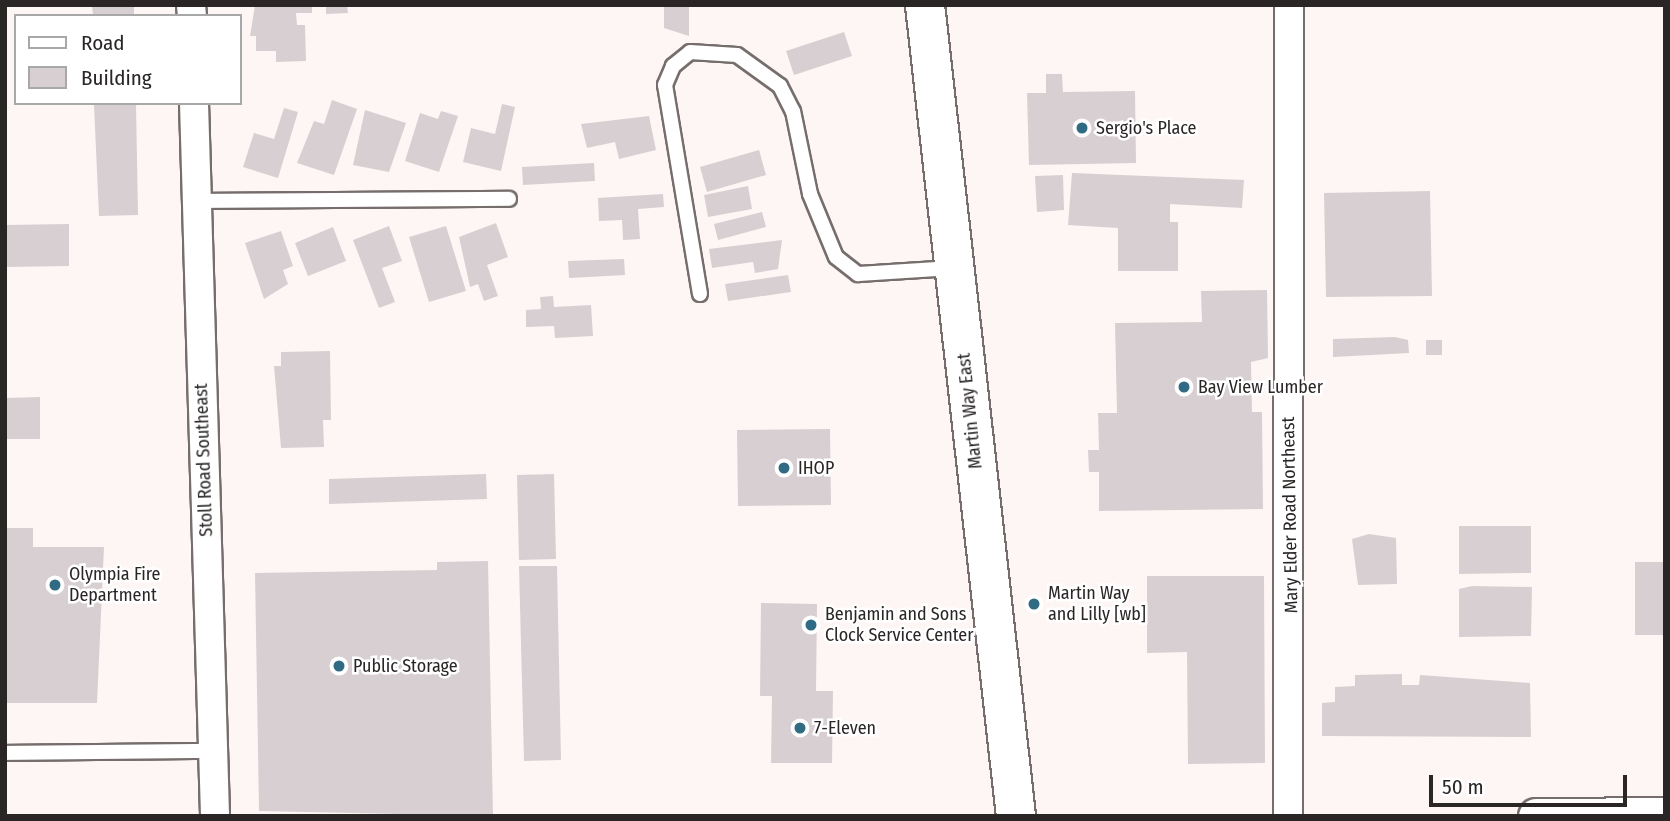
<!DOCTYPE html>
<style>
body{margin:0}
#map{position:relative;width:1670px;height:821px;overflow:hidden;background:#fef6f4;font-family:"Fira Sans Condensed",sans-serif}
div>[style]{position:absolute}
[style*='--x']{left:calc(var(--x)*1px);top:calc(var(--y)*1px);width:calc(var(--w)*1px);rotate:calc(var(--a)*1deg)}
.building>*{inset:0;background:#d8cfd2}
.roads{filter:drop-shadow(2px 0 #756e6c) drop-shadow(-2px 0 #756e6c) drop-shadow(0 2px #756e6c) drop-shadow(0 -2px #756e6c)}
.service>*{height:14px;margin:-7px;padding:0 7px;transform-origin:7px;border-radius:7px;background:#fff}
.minor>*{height:28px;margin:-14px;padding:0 14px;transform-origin:14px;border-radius:14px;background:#fff}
.tertiary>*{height:35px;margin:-17.5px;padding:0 17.5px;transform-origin:17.5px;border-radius:17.5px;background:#fff}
.primary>*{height:38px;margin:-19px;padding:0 19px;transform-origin:19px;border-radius:19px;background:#fff}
.dots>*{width:19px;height:19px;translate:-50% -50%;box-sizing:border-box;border:4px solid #fff;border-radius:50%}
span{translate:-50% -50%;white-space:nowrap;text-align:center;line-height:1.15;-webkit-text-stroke:5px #fff;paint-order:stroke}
.poi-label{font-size:18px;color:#292625}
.left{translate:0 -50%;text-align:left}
.street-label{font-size:18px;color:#292625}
.frame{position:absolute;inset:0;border:7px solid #292625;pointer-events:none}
.legend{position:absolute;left:14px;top:14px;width:228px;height:91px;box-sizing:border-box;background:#fff;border:2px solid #a9a8a8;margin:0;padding:9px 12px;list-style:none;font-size:21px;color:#292625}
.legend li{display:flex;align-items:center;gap:14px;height:35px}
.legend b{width:35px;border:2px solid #a9a8a8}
.scale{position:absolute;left:1429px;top:775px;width:198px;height:32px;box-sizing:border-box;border:4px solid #292625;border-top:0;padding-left:9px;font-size:21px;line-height:24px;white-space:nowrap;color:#292625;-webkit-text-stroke:5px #fff;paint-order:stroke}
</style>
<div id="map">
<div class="building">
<div style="clip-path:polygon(92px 5px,134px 5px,134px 16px,93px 16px)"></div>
<div style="clip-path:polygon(255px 5px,312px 5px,312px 13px,296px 13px,297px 25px,305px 25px,306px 61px,276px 62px,276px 51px,256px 51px,256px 36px,250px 36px)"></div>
<div style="clip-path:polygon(326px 5px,347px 5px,348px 13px,326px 14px)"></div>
<div style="clip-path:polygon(664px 5px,689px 5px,689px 36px,664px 28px)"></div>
<div style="clip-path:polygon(844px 32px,852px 56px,794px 75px,786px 51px)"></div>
<div style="clip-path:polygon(1046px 74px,1062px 74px,1063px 92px,1135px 91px,1136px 163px,1029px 165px,1027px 93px,1046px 93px)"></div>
<div style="clip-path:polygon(332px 100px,357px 109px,334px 175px,297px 163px,314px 121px,324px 124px)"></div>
<div style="clip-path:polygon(136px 104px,138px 215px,99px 216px,94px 105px)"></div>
<div style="clip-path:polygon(502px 104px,515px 107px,501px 171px,463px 162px,471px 128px,495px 134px)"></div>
<div style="clip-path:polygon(284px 108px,298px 112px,278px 178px,243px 167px,254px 133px,274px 139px)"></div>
<div style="clip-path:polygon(365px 110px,406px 123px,389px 172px,353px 165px)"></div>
<div style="clip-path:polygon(441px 111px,458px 116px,439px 172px,405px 161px,420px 113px,438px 119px)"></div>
<div style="clip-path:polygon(649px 116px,656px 150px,619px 159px,615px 142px,587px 148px,581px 124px)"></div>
<div style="clip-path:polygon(759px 150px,766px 175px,707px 192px,700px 167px)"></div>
<div style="clip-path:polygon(594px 163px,595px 181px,523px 185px,522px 167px)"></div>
<div style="clip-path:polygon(1072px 173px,1244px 180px,1242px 208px,1170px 204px,1170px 222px,1178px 222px,1178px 271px,1118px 271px,1118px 228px,1068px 225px)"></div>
<div style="clip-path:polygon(1063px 175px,1064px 210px,1037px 212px,1035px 176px)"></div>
<div style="clip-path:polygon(748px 186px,752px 209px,708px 217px,704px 195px)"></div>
<div style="clip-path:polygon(1430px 191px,1432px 296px,1326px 297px,1324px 193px)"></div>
<div style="clip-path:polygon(663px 194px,664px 207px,638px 209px,640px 239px,623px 240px,622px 220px,599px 221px,598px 198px)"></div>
<div style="clip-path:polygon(762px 212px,766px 227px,718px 240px,714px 224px)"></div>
<div style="clip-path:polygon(496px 223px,508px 257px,487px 265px,498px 296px,484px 301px,478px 284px,470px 287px,459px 237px)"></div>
<div style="clip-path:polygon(69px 224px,69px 266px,5px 267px,5px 225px)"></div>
<div style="clip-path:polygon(389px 226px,402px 261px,382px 268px,395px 302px,379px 308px,353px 240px)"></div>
<div style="clip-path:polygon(446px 226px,466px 291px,429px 302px,409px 237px)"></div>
<div style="clip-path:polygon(333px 227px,346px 261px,308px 276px,295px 243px)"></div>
<div style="clip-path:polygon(281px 231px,293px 266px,283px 270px,288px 284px,264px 299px,245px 243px)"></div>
<div style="clip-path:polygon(782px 240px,778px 269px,755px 273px,753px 262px,712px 268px,709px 249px)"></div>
<div style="clip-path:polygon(624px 259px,625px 275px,569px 278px,568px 261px)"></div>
<div style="clip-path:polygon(788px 275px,791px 292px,728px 301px,725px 284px)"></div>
<div style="clip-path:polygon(1267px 290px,1268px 358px,1251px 362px,1252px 412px,1262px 412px,1263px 509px,1099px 511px,1099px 472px,1089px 472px,1088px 450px,1099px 450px,1098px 413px,1117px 413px,1115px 323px,1202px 322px,1201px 291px)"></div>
<div style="clip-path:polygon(553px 296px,554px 307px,591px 305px,593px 336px,555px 338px,554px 326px,526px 327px,526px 310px,541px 309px,540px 297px)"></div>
<div style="clip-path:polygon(1395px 337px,1408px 340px,1409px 353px,1333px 357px,1333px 339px)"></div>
<div style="clip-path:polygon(1426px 340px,1442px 340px,1442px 355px,1426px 355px)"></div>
<div style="clip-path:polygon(330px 351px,331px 420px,323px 420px,324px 447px,281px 448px,274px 366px,281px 366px,281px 352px)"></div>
<div style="clip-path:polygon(40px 397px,40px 439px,5px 439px,5px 398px)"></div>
<div style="clip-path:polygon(830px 429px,831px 505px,738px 506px,737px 430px)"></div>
<div style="clip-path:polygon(486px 474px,487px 499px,329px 504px,329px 479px)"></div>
<div style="clip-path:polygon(554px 474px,556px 559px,519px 560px,517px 475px)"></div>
<div style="clip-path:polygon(1459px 526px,1531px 526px,1531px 573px,1459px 574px)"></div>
<div style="clip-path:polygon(5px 528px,33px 528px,33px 547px,104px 547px,97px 703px,5px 703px)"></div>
<div style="clip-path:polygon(1369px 534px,1396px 538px,1397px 584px,1358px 585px,1352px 539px)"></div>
<div style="clip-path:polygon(488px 561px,493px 816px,259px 811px,255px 573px,437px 570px,437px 562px)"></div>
<div style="clip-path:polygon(1635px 562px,1665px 562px,1665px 635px,1635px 635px)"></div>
<div style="clip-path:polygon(519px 566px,557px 566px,561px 760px,524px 761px)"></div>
<div style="clip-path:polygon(1147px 576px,1264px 576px,1265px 763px,1188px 764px,1187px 652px,1147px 653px)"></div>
<div style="clip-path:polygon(1472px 586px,1532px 587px,1531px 636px,1459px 637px,1459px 589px)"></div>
<div style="clip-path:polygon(761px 603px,817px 604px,816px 691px,833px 691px,832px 763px,771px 763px,772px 696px,760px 696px)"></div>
<div style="clip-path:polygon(1402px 674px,1402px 685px,1419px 685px,1420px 675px,1530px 683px,1531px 737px,1322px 736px,1322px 703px,1335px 702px,1335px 687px,1355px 686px,1355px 675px)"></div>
</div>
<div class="roads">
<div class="service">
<div style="--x:197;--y:201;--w:312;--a:-0.4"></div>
<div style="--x:700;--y:294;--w:212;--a:-99.5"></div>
<div style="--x:665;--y:85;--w:21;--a:-67"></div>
<div style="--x:673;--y:66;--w:22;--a:-39"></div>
<div style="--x:690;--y:52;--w:47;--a:3.7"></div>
<div style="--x:737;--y:55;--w:53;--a:35.8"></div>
<div style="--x:780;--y:86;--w:28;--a:63"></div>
<div style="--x:793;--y:111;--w:85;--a:78.4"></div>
<div style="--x:810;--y:194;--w:68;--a:67.6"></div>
<div style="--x:836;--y:257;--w:28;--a:38"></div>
<div style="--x:858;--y:274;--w:95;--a:-3.6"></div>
<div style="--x:5;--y:753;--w:208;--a:-0.6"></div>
</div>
<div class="minor">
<div style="--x:191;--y:5;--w:11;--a:85"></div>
<div style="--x:194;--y:103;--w:713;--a:88.31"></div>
<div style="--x:1288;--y:816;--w:811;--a:-89.93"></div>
</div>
<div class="tertiary">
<div style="--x:1536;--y:816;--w:129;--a:-0.4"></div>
</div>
<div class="primary">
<div style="--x:925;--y:5;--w:816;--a:83.6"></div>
</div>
</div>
<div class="dots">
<div style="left:1082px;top:128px;background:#306a83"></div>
<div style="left:1184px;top:387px;background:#306a83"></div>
<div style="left:784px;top:468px;background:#306a83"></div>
<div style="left:55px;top:585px;background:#306a83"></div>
<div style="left:1034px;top:604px;background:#306a83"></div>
<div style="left:811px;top:625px;background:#306a83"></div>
<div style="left:339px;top:666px;background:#306a83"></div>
<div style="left:800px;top:728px;background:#306a83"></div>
</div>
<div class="poi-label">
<span class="left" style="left:1096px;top:128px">Sergio's Place</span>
<span class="left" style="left:1198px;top:387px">Bay View Lumber</span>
<span class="left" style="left:798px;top:468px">IHOP</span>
<span class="left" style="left:69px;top:585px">Olympia Fire<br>Department</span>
<span class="left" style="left:1048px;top:604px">Martin Way<br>and Lilly [wb]</span>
<span class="left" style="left:825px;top:625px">Benjamin and Sons<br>Clock Service Center</span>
<span class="left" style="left:353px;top:666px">Public Storage</span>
<span class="left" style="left:814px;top:728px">7-Eleven</span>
</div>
<div class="street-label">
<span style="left:970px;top:411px;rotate:-96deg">Martin Way East</span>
<span style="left:204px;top:460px;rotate:-92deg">Stoll Road Southeast</span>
<span style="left:1290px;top:515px;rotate:-91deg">Mary Elder Road Northeast</span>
</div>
<div class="frame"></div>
<ul class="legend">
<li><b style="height:9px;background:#fff"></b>Road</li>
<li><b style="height:19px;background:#d8cfd2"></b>Building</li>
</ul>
<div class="scale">50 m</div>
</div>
